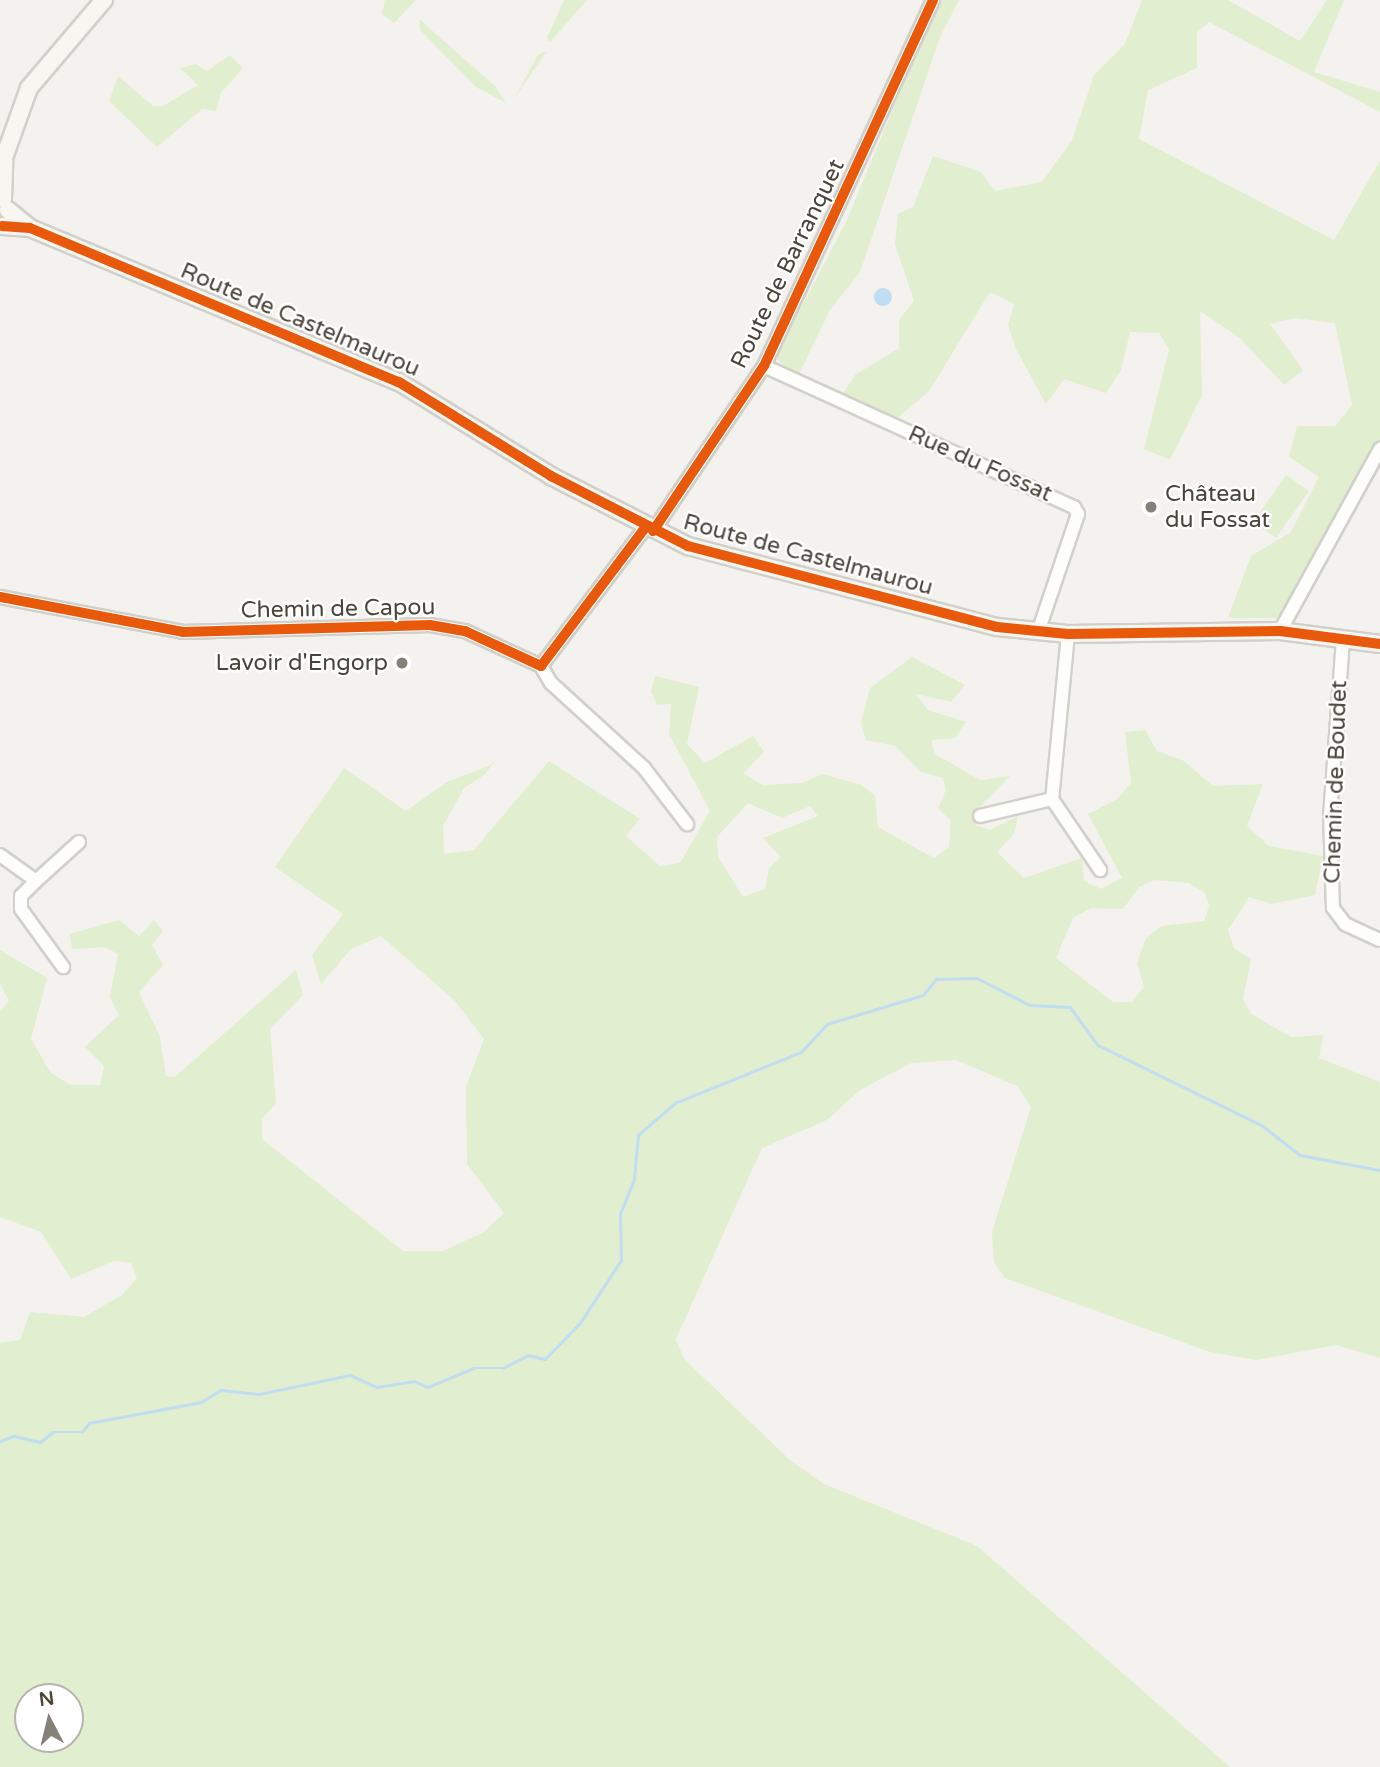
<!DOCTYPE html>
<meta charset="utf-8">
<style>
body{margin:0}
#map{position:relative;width:1380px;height:1767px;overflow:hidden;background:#f4f2ee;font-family:"Varela Round",sans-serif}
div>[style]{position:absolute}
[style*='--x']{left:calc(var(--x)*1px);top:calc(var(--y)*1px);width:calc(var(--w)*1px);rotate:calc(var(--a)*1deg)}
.green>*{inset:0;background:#e1eecf}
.water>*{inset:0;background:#c0ddf1}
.round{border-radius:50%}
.stream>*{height:2.5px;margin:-1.25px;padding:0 1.25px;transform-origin:1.25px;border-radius:1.25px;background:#c0ddf1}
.roads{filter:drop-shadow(2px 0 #d2d0cb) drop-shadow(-2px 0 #d2d0cb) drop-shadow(0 2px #d2d0cb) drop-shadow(0 -2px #d2d0cb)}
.street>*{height:12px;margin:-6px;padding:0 6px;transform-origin:6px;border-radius:6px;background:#fdfdfc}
.secondary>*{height:16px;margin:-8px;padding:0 8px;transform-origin:8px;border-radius:8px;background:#f7f6f1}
.cycleway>*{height:10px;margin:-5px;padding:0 5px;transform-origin:5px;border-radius:5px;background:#e8590c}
.dots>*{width:19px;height:19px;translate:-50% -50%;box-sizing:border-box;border:4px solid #fff;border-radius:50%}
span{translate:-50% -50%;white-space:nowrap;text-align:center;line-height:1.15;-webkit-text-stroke:5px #fff;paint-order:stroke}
.street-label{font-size:23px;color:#4b4439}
.poi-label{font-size:23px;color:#4b4439}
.left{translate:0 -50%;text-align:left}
.right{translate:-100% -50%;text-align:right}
.north{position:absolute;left:14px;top:1683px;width:70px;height:70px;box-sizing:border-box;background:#fff;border:2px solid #b7b4b0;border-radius:50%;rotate:353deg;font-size:19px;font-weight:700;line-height:28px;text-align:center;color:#4b4439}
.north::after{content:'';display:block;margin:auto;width:24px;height:32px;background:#868178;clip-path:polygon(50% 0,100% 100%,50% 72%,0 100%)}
</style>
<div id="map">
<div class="green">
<div style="clip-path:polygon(385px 0,416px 0,394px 23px,382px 14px)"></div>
<div style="clip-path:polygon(564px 0,587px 0,550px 42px,547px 38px)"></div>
<div style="clip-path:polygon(938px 0,959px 0,940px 37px,860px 272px,830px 310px,798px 376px,775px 358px,847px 220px)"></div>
<div style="clip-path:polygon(1142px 0,1228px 0,1300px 41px,1327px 0,1344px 0,1314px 72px,1380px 92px,1380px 112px,1209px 22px,1197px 32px,1197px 68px,1148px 90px,1139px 139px,1334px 240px,1380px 161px,1380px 439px,1277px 618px,1228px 618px,1251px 556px,1291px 532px,1319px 477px,1289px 457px,1297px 426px,1335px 426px,1352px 405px,1335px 323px,1294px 318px,1270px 324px,1303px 370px,1284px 385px,1240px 338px,1200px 311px,1202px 395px,1170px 460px,1144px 449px,1169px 349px,1159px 333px,1130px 332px,1121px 370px,1106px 393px,1064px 379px,1046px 404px,1016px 349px,1008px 325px,1014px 304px,990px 292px,929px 391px,896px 419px,842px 395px,855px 375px,899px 348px,899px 320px,914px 301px,895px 244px,898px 214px,913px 207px,933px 156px,981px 172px,995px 191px,1042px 182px,1072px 140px,1094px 75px,1125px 44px)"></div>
<div style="clip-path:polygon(419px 19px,496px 87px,506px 103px,476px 87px,420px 30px)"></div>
<div style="clip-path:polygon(547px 51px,514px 99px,538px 55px)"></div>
<div style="clip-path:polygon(230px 55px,243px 68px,221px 93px,216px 111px,202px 109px,157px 147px,109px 101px,118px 76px,153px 106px,163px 106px,198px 85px,180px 68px,196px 64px,207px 71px)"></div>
<div style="clip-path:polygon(220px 298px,303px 328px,303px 333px,219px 301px)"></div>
<div style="clip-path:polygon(1286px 475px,1309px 491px,1276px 538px,1253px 522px)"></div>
<div style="clip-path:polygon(evenodd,912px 657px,965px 685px,951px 702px,916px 694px,928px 710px,966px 722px,955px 738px,931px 740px,935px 754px,980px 780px,1010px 776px,979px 808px,975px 825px,990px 830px,1018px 816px,1014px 834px,997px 852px,1024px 878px,1082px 858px,1084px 881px,1101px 889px,1122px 878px,1088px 814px,1117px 799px,1131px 783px,1125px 732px,1145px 730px,1157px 751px,1184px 761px,1213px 786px,1263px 784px,1247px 826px,1269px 846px,1323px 856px,1315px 895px,1272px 904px,1249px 897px,1228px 930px,1234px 948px,1251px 959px,1243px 999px,1251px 1014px,1291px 1037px,1323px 1035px,1319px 1058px,1380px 1082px,1380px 1358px,1336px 1345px,1256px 1360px,1210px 1352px,1005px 1278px,994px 1262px,992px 1232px,1031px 1107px,1017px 1086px,956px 1060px,911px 1063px,860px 1090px,827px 1120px,762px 1148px,676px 1339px,684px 1359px,790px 1460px,824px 1484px,977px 1546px,1230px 1767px,0 1767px,0 1343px,20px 1340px,30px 1312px,84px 1317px,122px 1295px,137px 1278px,131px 1263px,114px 1261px,71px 1279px,41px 1232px,0 1217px,0 1011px,9px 1001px,0 984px,0 950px,47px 978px,31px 1039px,51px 1073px,70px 1085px,100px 1085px,104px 1066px,85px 1047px,119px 1015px,110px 997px,118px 954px,105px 947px,72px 949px,70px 934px,119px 920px,139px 936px,154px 920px,163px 931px,152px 945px,163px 965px,139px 992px,160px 1037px,166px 1076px,175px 1077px,296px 970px,303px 995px,270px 1029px,276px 1103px,262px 1119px,262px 1139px,403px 1251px,443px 1251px,484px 1232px,504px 1213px,467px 1164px,466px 1087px,484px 1039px,454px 1000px,381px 936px,351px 949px,321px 984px,312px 955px,343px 914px,275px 867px,344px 768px,406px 811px,447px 782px,491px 765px,503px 751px,484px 775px,464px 788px,443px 826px,444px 854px,474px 850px,549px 761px,640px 819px,626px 836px,660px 866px,680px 863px,710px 811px,669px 734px,671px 704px,657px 705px,651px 691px,655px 676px,699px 687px,687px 744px,705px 763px,753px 736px,764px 752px,743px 773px,763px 785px,802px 783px,822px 774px,862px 785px,875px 796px,878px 827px,934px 858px,949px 847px,951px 821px,938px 808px,946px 790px,943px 778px,921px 772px,895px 746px,866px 740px,861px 723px,870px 688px,912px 657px,748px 803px,782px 818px,810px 806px,818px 816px,763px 838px,781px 857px,769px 868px,765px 889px,743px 897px,718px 857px,717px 837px,748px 803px,912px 657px,1154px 880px,1189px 883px,1205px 893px,1209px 906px,1204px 921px,1161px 926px,1146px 938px,1137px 963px,1144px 987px,1132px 1002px,1113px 1002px,1056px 958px,1073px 918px,1091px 908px,1123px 909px,1139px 887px,1154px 880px,912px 657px,28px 1697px,70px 1697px,70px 1739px,28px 1739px,28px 1697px)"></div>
</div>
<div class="water">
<div class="round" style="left:874px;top:288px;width:18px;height:18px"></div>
</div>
<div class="stream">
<div style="--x:0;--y:1441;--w:15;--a:-20"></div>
<div style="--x:14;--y:1436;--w:27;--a:13"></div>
<div style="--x:40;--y:1442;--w:16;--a:-38"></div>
<div style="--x:53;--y:1432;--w:29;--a:0"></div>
<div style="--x:82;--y:1432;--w:11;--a:-52"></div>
<div style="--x:89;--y:1423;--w:114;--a:-10.6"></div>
<div style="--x:201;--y:1402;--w:23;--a:-31"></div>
<div style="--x:221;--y:1390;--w:38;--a:6"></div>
<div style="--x:259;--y:1394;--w:93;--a:-11.8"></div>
<div style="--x:350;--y:1375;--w:30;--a:24"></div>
<div style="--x:377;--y:1387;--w:37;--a:-9"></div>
<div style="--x:414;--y:1381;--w:15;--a:23"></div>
<div style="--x:428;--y:1387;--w:50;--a:-22.4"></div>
<div style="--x:474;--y:1368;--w:29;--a:0"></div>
<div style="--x:503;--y:1368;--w:28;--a:-27"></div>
<div style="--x:528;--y:1355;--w:17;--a:13"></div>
<div style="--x:545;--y:1359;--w:50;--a:-45.8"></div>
<div style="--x:580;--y:1323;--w:75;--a:-56.9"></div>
<div style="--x:621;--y:1260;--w:46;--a:-91.2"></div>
<div style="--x:620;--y:1214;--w:38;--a:-68"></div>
<div style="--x:634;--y:1179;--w:44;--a:-84.8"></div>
<div style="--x:638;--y:1135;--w:49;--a:-40.9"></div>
<div style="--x:675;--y:1103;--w:136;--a:-22"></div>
<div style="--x:801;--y:1052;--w:38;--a:-47"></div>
<div style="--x:827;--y:1024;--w:100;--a:-16.8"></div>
<div style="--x:923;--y:995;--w:21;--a:-51"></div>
<div style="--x:936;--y:979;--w:41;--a:-1.4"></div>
<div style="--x:977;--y:978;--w:59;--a:27"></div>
<div style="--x:1030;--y:1005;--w:40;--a:2.9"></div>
<div style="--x:1070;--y:1007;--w:47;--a:53.6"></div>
<div style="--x:1098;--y:1045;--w:184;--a:26.1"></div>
<div style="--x:1263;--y:1126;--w:47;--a:38.1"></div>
<div style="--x:1300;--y:1155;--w:81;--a:10.6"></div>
</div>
<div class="roads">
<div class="street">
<div style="--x:764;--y:366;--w:341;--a:24.5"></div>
<div style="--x:1074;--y:507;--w:8;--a:60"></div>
<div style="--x:1078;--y:514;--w:125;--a:108.7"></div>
<div style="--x:653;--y:531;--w:199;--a:-56.1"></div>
<div style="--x:764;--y:366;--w:403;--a:-65.2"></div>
<div style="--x:0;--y:597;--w:186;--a:10.8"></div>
<div style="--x:183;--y:632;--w:247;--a:-1.6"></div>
<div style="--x:430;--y:625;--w:36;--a:10"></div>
<div style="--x:465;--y:631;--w:84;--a:24.7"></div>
<div style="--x:541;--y:666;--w:173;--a:-53"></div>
<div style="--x:1280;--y:631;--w:208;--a:-61.2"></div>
<div style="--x:1068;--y:634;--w:166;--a:95.5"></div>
<div style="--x:1052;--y:799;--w:86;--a:55.9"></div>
<div style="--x:1343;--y:639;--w:175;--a:94.2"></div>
<div style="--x:1330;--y:814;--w:94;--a:88.2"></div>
<div style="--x:1333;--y:908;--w:20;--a:53"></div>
<div style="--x:1345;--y:924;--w:38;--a:25"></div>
<div style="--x:541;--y:666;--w:20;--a:60"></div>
<div style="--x:551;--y:683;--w:126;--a:42.4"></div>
<div style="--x:644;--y:768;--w:71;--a:52.5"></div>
<div style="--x:980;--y:816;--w:74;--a:-13.3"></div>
<div style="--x:0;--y:855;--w:44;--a:35.8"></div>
<div style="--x:36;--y:881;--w:21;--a:135"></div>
<div style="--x:21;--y:896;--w:13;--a:90"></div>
<div style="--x:21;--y:909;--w:72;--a:54.1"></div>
<div style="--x:36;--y:881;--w:58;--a:-42.2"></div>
</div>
<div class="secondary">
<div style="--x:0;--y:169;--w:86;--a:-70.3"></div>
<div style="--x:29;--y:88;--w:116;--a:-49.6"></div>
<div style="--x:3;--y:199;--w:38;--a:-88"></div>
<div style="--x:8;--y:210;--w:28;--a:39"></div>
<div style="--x:2;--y:226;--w:28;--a:4"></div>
<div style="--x:30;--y:228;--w:400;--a:22.7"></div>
<div style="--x:399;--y:382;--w:179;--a:31.7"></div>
<div style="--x:551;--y:476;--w:154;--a:27.1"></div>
<div style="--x:688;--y:546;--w:319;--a:14.7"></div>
<div style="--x:997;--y:627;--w:71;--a:5.6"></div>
<div style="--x:1068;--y:634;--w:212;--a:-0.8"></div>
<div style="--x:1280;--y:631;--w:101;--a:7.4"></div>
</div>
</div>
<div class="cycleway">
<div style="--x:2;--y:226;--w:28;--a:4"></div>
<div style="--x:30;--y:228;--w:400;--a:22.7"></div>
<div style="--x:399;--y:382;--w:179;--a:31.7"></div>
<div style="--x:551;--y:476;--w:154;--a:27.1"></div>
<div style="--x:688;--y:546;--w:319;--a:14.7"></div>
<div style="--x:997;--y:627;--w:71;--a:5.6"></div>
<div style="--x:1068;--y:634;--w:212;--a:-0.8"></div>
<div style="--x:1280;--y:631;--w:101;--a:7.4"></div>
<div style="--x:653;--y:531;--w:199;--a:-56.1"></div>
<div style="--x:764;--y:366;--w:403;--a:-65.2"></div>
<div style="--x:0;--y:597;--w:186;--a:10.8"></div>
<div style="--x:183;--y:632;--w:247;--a:-1.6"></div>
<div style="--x:430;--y:625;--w:36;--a:10"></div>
<div style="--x:465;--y:631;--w:84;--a:24.7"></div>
<div style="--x:541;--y:666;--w:173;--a:-53"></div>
</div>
<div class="dots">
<div style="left:1151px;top:507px;background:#868178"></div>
<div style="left:402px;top:663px;background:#868178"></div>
</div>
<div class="street-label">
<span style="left:788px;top:264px;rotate:-64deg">Route de Barranquet</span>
<span style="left:300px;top:320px;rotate:23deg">Route de Castelmaurou</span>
<span style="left:980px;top:464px;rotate:24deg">Rue du Fossat</span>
<span style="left:808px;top:555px;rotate:15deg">Route de Castelmaurou</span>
<span style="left:338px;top:609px;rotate:-1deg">Chemin de Capou</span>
<span style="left:1336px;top:782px;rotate:-88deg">Chemin de Boudet</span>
</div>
<div class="poi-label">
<span class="left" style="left:1165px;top:507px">Château<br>du Fossat</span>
<span class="right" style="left:388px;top:663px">Lavoir d'Engorp</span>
</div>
<div class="north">N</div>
</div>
